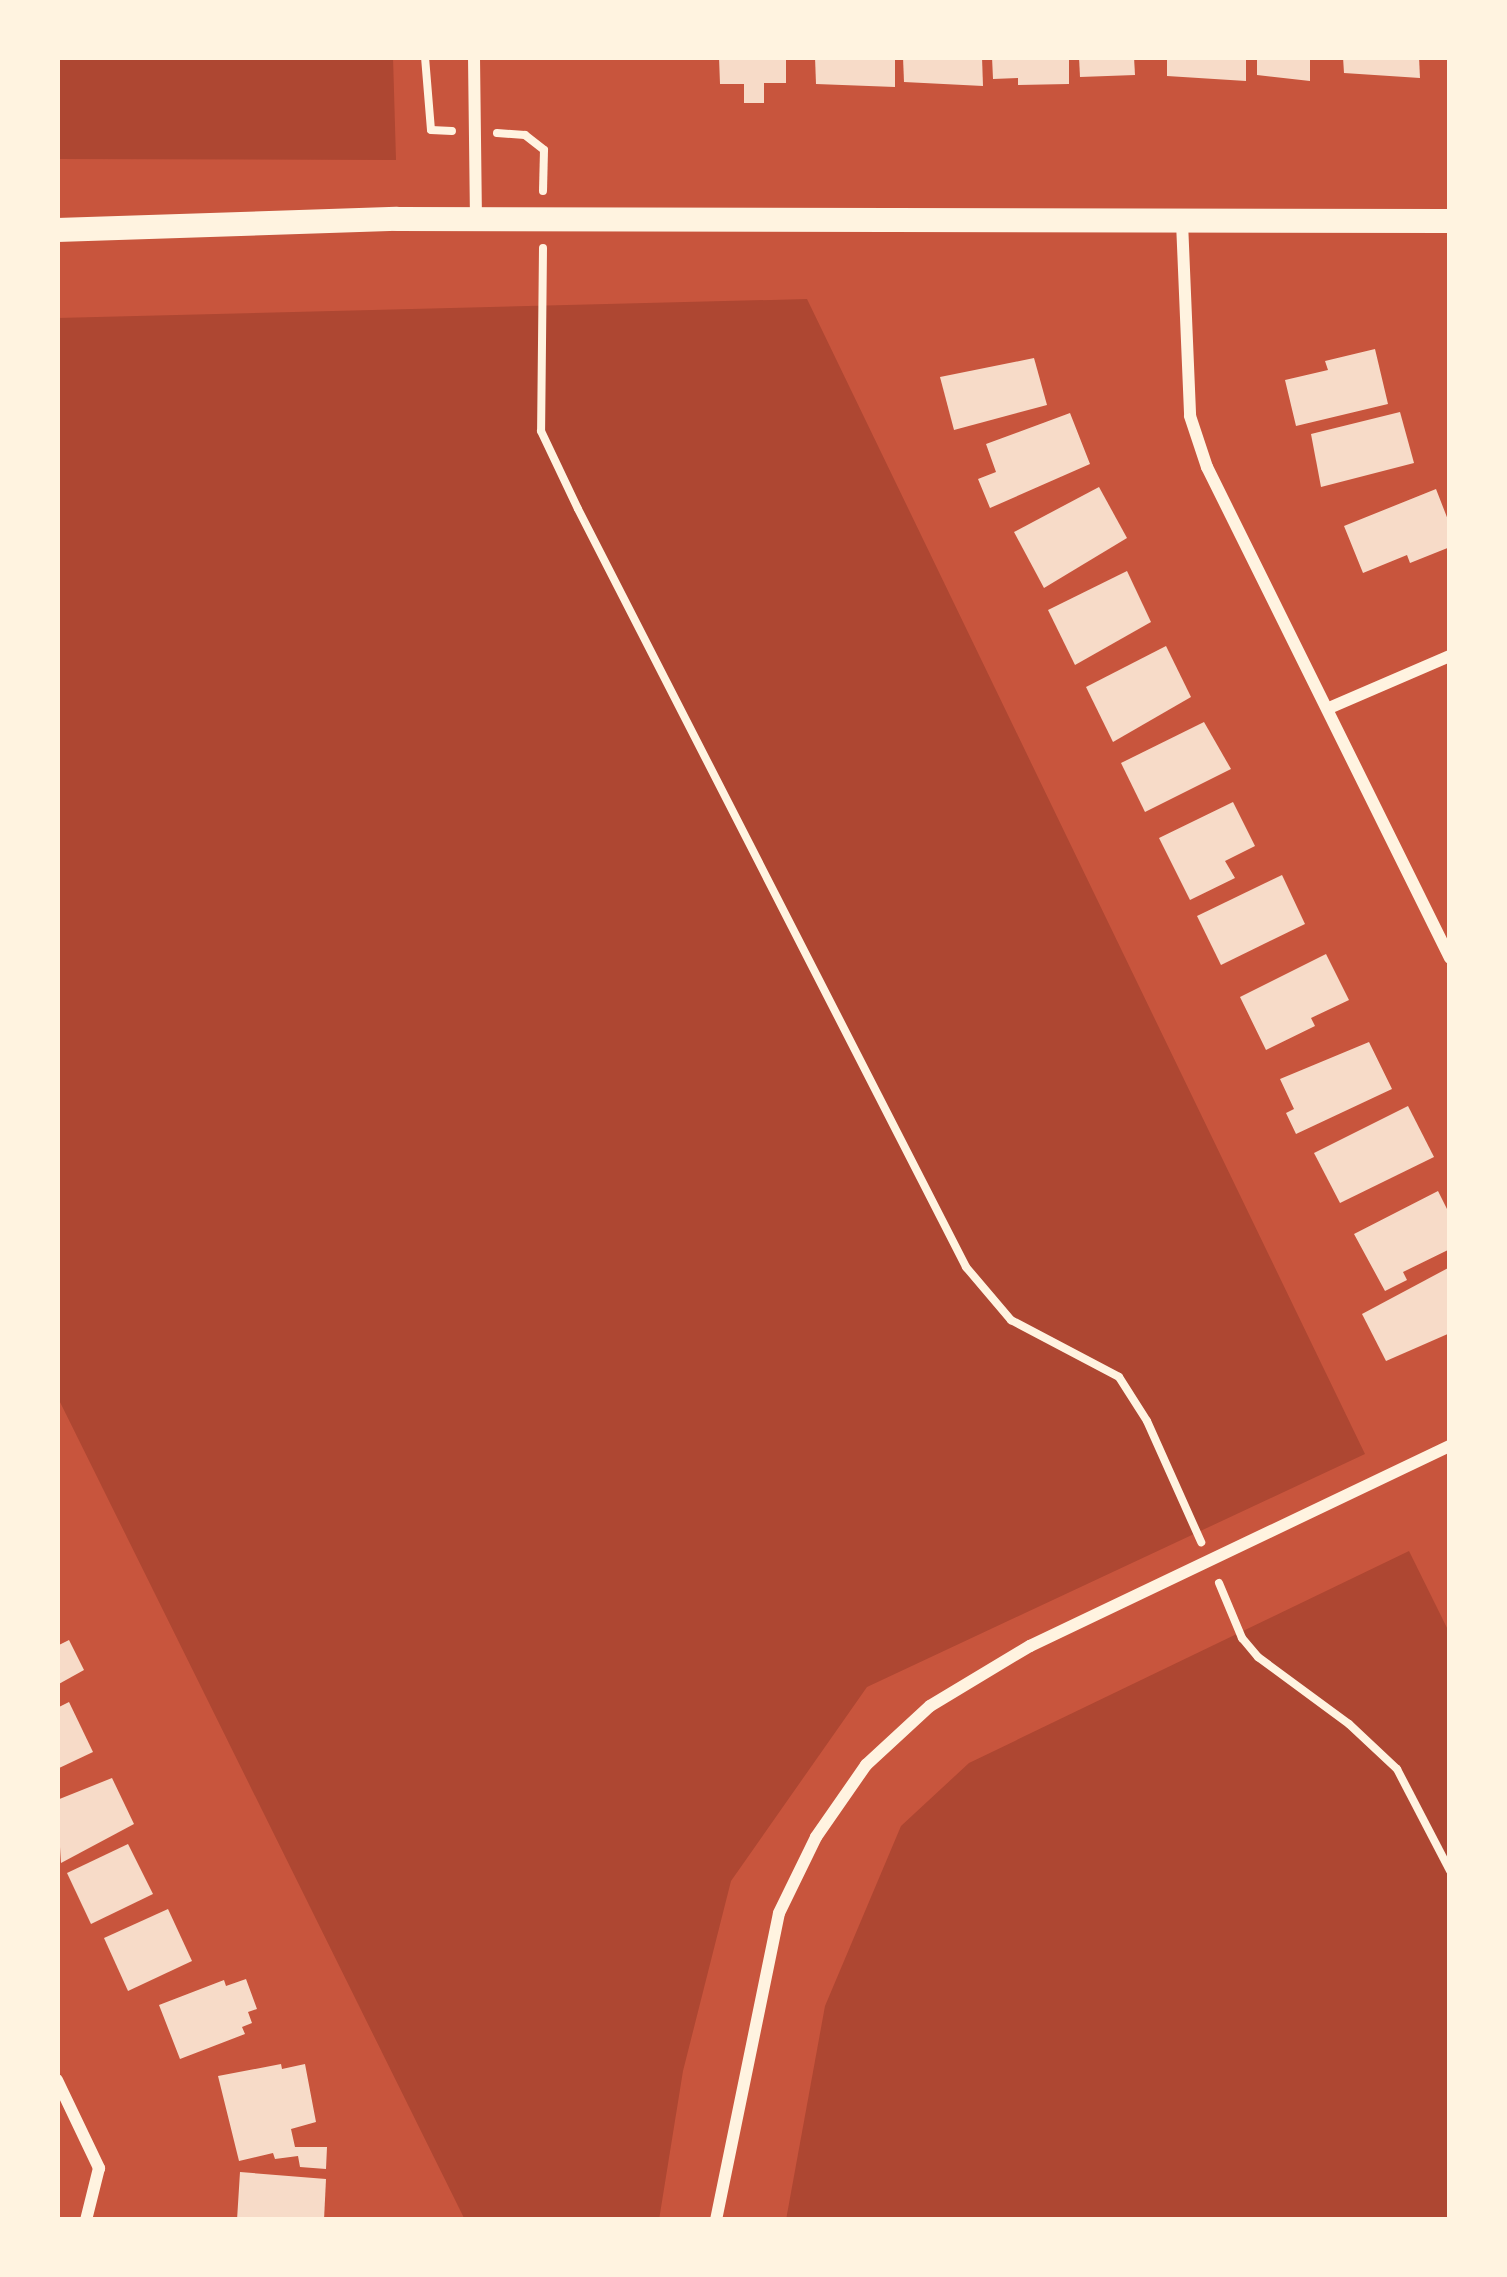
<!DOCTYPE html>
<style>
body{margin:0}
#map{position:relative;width:1507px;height:2277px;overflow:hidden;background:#c8553d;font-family:Barlow,sans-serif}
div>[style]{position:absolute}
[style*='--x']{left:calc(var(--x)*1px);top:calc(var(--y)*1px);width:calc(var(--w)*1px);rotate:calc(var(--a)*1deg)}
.green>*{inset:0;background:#ae4732}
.building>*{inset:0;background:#f7dbc8}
.path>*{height:8px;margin:-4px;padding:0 4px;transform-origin:4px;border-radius:4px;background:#fff3e0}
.minor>*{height:12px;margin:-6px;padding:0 6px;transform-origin:6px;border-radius:6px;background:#fff3e0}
.secondary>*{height:24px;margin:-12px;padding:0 12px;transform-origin:12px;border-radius:12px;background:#fff3e0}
span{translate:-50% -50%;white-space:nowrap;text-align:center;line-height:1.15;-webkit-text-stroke:9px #fff3e0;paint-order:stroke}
.frame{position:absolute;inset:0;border:60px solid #fff3e0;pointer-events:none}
</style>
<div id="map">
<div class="green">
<div style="clip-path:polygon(57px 57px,393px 57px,396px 160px,57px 159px)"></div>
<div style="clip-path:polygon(807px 299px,1365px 1454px,867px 1687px,731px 1881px,683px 2071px,659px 2220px,465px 2220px,57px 1396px,57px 318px)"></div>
<div style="clip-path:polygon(1409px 1551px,1450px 1634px,1450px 2220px,786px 2220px,825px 2006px,901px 1826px,969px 1763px)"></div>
</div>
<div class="building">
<div style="clip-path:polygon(719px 57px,786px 57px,786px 83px,764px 83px,764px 103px,744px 103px,744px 84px,720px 84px)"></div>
<div style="clip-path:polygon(815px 57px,895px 57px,895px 87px,816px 84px)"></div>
<div style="clip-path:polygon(903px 57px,982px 57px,983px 86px,904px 82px)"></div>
<div style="clip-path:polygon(992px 57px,1069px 57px,1069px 84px,1018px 85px,1018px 78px,993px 79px)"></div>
<div style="clip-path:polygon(1079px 57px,1134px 57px,1135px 75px,1080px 77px)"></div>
<div style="clip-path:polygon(1167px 57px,1246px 57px,1246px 81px,1167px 76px)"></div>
<div style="clip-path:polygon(1257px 57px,1310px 57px,1310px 81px,1257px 75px)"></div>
<div style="clip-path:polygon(1343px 57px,1419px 57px,1420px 78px,1344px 73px)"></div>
<div style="clip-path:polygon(1375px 349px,1388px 404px,1296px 426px,1285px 380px,1328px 370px,1325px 361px)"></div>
<div style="clip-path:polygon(1034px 358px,1047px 405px,954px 430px,940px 377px)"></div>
<div style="clip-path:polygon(1400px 412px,1414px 463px,1321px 487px,1311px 434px)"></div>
<div style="clip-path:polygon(1070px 413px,1090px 464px,990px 508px,978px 479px,996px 472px,986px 444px)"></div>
<div style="clip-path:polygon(1099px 487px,1127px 538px,1044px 588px,1014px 532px)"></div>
<div style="clip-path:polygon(1436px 489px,1450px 525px,1450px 547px,1410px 563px,1407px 555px,1363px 573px,1344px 526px)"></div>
<div style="clip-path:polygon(1127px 571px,1151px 622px,1075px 665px,1048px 610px)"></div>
<div style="clip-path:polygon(1166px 646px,1191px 697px,1113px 742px,1086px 687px)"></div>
<div style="clip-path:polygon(1204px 722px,1231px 769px,1145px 812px,1121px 763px)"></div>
<div style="clip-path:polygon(1233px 802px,1255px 846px,1225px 861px,1235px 878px,1190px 900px,1159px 838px)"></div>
<div style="clip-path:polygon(1282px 875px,1305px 924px,1221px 965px,1197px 916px)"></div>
<div style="clip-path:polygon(1326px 954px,1349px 1000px,1311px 1018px,1315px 1026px,1266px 1050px,1240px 997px)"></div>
<div style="clip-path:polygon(1369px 1042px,1392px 1089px,1296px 1134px,1286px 1113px,1294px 1109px,1280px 1079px)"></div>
<div style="clip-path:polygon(1408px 1106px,1434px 1157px,1340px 1203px,1314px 1153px)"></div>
<div style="clip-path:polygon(1438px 1191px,1450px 1215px,1450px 1249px,1403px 1272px,1407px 1280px,1385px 1291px,1354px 1234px)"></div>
<div style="clip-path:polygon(1450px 1267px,1450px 1333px,1386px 1361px,1362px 1314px)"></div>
<div style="clip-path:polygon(69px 1640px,84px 1670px,57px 1685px,57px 1646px)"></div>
<div style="clip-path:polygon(69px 1702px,93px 1752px,57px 1769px,57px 1708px)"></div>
<div style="clip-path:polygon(112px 1778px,134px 1824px,61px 1863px,57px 1800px)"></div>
<div style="clip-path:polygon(128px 1844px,153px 1894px,91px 1924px,67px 1873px)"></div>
<div style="clip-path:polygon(168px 1909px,192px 1961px,128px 1991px,104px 1938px)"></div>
<div style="clip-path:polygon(246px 1979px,257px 2009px,248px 2012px,252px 2023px,242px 2027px,245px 2034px,180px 2059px,159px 2005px,224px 1980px,226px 1986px)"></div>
<div style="clip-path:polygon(281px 2064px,282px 2069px,305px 2064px,316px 2122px,291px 2129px,295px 2147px,327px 2147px,326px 2169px,300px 2167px,298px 2156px,275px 2159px,273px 2153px,239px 2161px,218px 2076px)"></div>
<div style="clip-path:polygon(240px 2172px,326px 2179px,324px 2220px,237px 2220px)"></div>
</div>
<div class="path">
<div style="--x:425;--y:57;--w:73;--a:85.3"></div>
<div style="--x:431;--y:130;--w:21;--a:3"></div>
<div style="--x:497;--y:133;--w:28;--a:4"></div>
<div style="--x:525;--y:135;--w:24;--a:38"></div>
<div style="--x:544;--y:150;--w:41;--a:91.4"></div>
<div style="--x:543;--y:248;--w:183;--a:90.6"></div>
<div style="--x:541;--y:431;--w:86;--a:64.6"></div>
<div style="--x:578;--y:509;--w:852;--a:62.89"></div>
<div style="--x:966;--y:1267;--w:70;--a:49.7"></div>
<div style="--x:1011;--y:1320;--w:122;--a:27.8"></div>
<div style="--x:1119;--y:1377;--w:52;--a:57.5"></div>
<div style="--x:1147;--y:1421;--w:133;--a:65.9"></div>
<div style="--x:1219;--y:1583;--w:60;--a:67.3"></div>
<div style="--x:1242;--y:1638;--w:25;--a:50"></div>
<div style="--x:1258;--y:1657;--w:113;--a:36.4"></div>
<div style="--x:1349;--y:1724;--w:66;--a:43.2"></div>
<div style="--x:1397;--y:1769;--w:115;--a:62.5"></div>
</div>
<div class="minor">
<div style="--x:474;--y:57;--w:164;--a:89.3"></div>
<div style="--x:1182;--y:222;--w:194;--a:87.6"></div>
<div style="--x:1190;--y:416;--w:54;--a:71.6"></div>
<div style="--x:1207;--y:467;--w:548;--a:63.67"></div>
<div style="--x:1329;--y:708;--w:132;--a:-23.3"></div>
<div style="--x:57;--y:2080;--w:98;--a:64.5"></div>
<div style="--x:99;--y:2168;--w:54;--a:104"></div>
<div style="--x:716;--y:2220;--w:313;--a:-78.4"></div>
<div style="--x:779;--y:1913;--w:85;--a:-64"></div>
<div style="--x:816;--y:1837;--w:88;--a:-55.2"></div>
<div style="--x:866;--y:1765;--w:87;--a:-42.7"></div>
<div style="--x:930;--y:1706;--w:117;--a:-31"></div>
<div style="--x:1030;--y:1646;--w:465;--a:-25.5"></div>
</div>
<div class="secondary">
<div style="--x:57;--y:230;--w:340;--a:-1.9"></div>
<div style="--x:397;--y:219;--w:1053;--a:0.11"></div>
</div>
<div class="frame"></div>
</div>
